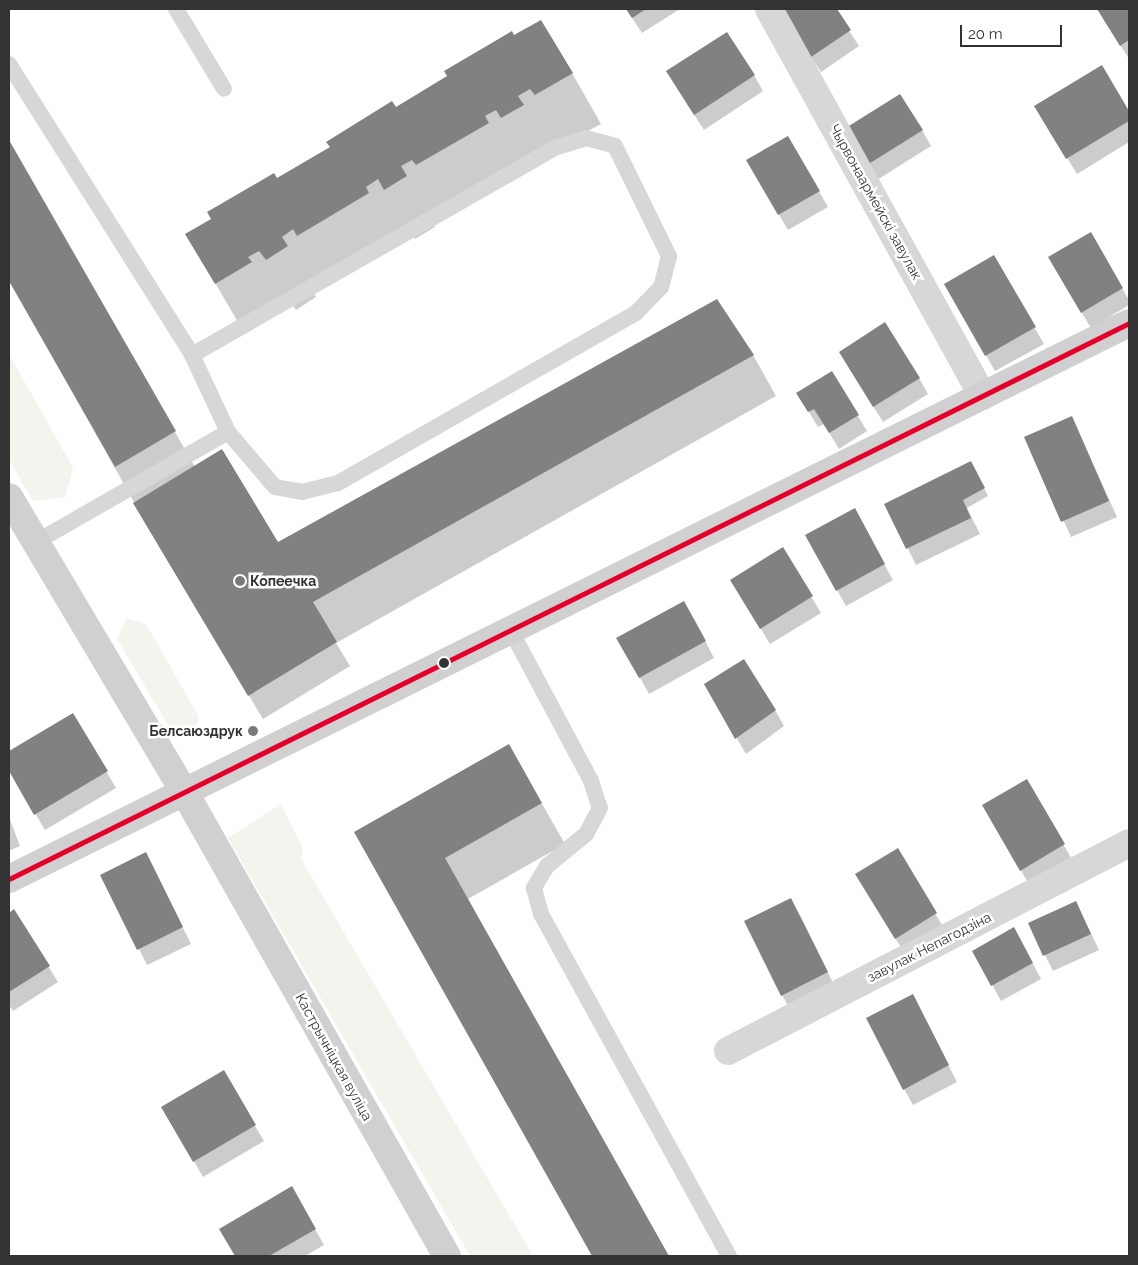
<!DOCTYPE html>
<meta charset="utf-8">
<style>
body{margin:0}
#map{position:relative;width:1138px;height:1265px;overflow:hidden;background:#fff;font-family:Raleway,sans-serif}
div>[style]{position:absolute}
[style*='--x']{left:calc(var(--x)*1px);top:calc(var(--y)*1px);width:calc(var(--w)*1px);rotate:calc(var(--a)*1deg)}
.green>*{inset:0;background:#f1f5ed}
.shadow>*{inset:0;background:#0003}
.building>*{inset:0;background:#818181}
.lane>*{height:16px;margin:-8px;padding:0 8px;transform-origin:8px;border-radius:8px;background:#d7d7d7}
.street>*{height:28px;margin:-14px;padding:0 14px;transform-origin:14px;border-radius:14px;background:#d7d7d7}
.secondary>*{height:28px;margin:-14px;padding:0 14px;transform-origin:14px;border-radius:14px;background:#d0d0d0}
.bus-1>*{height:5px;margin:-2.5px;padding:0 2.5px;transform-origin:2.5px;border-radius:2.5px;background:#e4002b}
.dots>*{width:14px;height:14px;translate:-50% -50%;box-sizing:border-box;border:2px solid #fff;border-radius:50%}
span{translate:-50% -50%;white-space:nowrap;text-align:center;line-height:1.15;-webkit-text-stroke:5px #fff;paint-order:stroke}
.street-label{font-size:14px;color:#333}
.poi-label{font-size:14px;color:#333;font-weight:700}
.left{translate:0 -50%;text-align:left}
.right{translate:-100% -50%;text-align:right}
.frame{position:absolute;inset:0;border:10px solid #333;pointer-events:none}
.scale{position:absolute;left:960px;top:25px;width:102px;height:22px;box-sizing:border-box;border:2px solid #333;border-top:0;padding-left:6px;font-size:15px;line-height:18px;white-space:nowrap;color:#333;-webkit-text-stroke:4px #fff;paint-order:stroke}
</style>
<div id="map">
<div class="green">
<div style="clip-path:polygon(9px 354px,73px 468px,65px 497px,33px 501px,9px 459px)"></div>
<div style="clip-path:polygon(127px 618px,146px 624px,199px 717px,192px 734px,174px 735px,117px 639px)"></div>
<div style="clip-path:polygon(281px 804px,303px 848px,301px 859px,533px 1256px,470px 1256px,228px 838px)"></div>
</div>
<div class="shadow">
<div style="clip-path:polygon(626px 9px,680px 9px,642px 33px)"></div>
<div style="clip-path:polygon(779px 9px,835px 9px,859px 46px,821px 72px)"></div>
<div style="clip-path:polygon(1098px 9px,1129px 9px,1129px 59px,1099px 11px)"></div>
<div style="clip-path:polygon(514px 37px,572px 73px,601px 124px,429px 217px,435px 227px,415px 239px,408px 229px,311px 287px,316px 297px,296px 310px,289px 300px,280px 313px,245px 334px,187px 235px)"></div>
<div style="clip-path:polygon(1101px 67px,1129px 113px,1129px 142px,1077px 174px,1045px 122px)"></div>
<div style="clip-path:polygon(754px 75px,763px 91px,704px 130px,677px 88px)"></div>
<div style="clip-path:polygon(922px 130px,931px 146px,877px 180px,855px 145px)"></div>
<div style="clip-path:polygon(788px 138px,828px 207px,788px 230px,748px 161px)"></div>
<div style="clip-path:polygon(9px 142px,195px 467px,297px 576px,753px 355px,776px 396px,336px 643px,350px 666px,263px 719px,148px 527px,9px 279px)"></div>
<div style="clip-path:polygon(1091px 234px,1129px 300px,1129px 305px,1091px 328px,1049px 258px)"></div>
<div style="clip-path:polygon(994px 257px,1044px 344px,995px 371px,945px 284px)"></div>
<div style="clip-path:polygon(849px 368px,919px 378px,928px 394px,883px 422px)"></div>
<div style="clip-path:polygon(832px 373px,867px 431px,839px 449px,824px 424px,818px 427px,807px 409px)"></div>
<div style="clip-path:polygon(1072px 417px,1117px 517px,1071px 537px,1026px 438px)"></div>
<div style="clip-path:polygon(975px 471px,988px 496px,967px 508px,980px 534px,916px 565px,886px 504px)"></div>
<div style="clip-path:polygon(863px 526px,893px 580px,846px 606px,837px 590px)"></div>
<div style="clip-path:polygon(783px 549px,821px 613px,770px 644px,741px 596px)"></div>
<div style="clip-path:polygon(693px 618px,714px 658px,649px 694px,618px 638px)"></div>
<div style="clip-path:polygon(705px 684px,775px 710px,784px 726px,746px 754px)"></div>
<div style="clip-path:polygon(73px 714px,116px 788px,45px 830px,9px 769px,9px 753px)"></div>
<div style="clip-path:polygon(509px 746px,565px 844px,468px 899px,668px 1256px,593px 1256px,356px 833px)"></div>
<div style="clip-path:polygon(1026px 781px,1073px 861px,1030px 886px,984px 806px)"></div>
<div style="clip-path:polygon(9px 817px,20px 846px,9px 851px)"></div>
<div style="clip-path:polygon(897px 850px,945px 930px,905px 954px,866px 890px)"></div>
<div style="clip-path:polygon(145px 853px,191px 944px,147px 965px,102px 875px)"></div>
<div style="clip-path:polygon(1076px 902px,1099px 950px,1053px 971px,1029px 923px)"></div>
<div style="clip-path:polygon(14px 911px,58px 982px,13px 1011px,9px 1005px,9px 914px)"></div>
<div style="clip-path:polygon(800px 915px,836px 989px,791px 1011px,782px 995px)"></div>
<div style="clip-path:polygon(1023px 945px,1041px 979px,1001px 1001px,974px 951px)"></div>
<div style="clip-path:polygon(913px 995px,957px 1082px,913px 1105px,904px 1089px)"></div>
<div style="clip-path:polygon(223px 1072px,264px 1141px,203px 1177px,163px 1107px)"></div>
<div style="clip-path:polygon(292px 1188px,324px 1245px,305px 1256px,236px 1256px,221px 1229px)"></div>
</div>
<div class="building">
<div style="clip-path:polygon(626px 9px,646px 9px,632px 18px)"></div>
<div style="clip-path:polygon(778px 9px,837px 9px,851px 30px,811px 57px)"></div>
<div style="clip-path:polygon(1097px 9px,1129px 9px,1129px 40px,1120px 46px)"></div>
<div style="clip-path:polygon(541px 20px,573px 73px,535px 95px,530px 89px,518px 96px,524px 105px,501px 118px,496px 110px,485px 116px,489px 123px,416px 165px,412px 160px,401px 166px,407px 176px,384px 190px,378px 179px,366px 187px,369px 193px,297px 236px,293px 229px,282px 237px,288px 246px,266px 260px,259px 251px,248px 257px,252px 262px,215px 284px,185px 234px,211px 219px,207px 212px,274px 173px,277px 178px,330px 147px,326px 142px,392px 101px,396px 107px,447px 76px,444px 71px,512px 31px,514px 35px)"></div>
<div style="clip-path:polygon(727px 32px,755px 75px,694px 115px,666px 71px)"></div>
<div style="clip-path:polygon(1102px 65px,1129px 111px,1129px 121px,1066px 159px,1034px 106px)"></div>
<div style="clip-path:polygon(900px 94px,923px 130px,867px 165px,844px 129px)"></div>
<div style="clip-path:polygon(788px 136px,820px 191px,778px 215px,746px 160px)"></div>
<div style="clip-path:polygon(9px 140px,176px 431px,115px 467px,9px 281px)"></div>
<div style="clip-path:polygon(1091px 232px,1123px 288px,1081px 313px,1048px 257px)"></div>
<div style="clip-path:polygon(994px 255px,1036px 327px,985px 356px,944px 284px)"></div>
<div style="clip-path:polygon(717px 299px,754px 355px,313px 602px,337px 642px,248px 696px,133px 503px,222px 449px,278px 542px)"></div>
<div style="clip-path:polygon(885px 322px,920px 378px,873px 407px,839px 352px)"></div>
<div style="clip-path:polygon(832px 371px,859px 415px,829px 433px,814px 409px,808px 412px,796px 393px)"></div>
<div style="clip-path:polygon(1072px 416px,1109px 501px,1061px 522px,1024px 437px)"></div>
<div style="clip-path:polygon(971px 461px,985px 488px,963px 500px,971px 518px,906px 549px,884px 504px)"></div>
<div style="clip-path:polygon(855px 508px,885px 564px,836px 591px,805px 535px)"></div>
<div style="clip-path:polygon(783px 547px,813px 596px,760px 629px,730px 580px)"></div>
<div style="clip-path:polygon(684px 601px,706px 641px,639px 678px,616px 638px)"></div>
<div style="clip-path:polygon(744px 659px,776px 710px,735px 739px,704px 684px)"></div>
<div style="clip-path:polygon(73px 713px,108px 771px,34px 815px,9px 771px,9px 751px)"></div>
<div style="clip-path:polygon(509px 744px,542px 803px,445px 858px,669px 1256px,592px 1256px,354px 832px)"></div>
<div style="clip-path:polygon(1027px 779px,1065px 844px,1020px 871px,982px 805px)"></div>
<div style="clip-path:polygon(898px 848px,937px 913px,895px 939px,855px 874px)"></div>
<div style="clip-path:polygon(146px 852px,183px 927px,137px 950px,100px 875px)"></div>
<div style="clip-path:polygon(791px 898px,828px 972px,781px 996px,744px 921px)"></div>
<div style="clip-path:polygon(1076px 901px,1091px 934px,1043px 956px,1028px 923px)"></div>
<div style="clip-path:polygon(14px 909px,50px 966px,9px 992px,9px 913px)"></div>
<div style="clip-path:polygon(1014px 927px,1033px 963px,991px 986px,972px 951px)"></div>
<div style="clip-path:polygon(913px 994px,949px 1065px,903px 1090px,866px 1018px)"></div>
<div style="clip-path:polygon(224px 1070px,256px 1125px,193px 1162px,161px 1107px)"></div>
<div style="clip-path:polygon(292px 1186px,316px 1229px,269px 1256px,235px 1256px,219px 1229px)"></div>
</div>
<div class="lane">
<div style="--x:176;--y:9;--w:93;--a:59"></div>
<div style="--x:9;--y:64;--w:344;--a:57.8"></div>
<div style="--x:192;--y:355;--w:85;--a:64.9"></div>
<div style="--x:228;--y:432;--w:221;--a:150.2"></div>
<div style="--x:192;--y:355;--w:420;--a:-29.7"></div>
<div style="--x:557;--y:147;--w:30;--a:-17"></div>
<div style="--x:586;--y:138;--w:30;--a:15"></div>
<div style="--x:615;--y:146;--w:123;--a:63.9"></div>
<div style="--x:669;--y:256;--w:32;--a:104"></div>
<div style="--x:661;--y:287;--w:36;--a:134"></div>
<div style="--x:636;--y:313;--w:343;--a:150.3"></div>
<div style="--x:338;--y:483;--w:36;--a:166"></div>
<div style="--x:303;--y:492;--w:28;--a:-170"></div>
<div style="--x:275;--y:487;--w:72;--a:-130.5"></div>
<div style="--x:510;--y:629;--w:172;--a:61.9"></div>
<div style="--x:591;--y:781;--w:28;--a:72"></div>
<div style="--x:600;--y:808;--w:30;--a:118"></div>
<div style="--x:586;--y:834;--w:50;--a:140.6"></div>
<div style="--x:547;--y:866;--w:26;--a:121"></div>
<div style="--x:534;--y:888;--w:27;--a:75"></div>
<div style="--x:541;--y:914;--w:390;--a:61.2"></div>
</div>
<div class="street">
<div style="--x:769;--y:9;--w:442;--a:61.1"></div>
<div style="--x:728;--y:1051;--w:452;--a:-27.4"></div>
</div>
<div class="secondary">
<div style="--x:9;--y:497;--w:344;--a:59.3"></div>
<div style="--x:185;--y:793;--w:532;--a:60.5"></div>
<div style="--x:9;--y:879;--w:1250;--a:-26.4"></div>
</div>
<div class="bus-1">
<div style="--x:9;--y:879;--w:1250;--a:-26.4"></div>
</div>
<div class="dots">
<div style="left:240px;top:581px;background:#7a7a7a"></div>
<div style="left:444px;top:663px;background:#333"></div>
<div style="left:253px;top:731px;background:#7a7a7a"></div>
</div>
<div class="street-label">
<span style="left:876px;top:202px;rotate:61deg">Чырвонаармейскі завулак</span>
<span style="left:929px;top:947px;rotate:-27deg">завулак Непагодзіна</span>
<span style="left:334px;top:1057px;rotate:61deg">Кастрычніцкая вуліца</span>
</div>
<div class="poi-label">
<span class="left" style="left:250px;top:581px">Копеечка</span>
<span class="right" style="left:243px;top:731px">Белсаюздрук</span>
</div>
<div class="frame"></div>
<div class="scale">20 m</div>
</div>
